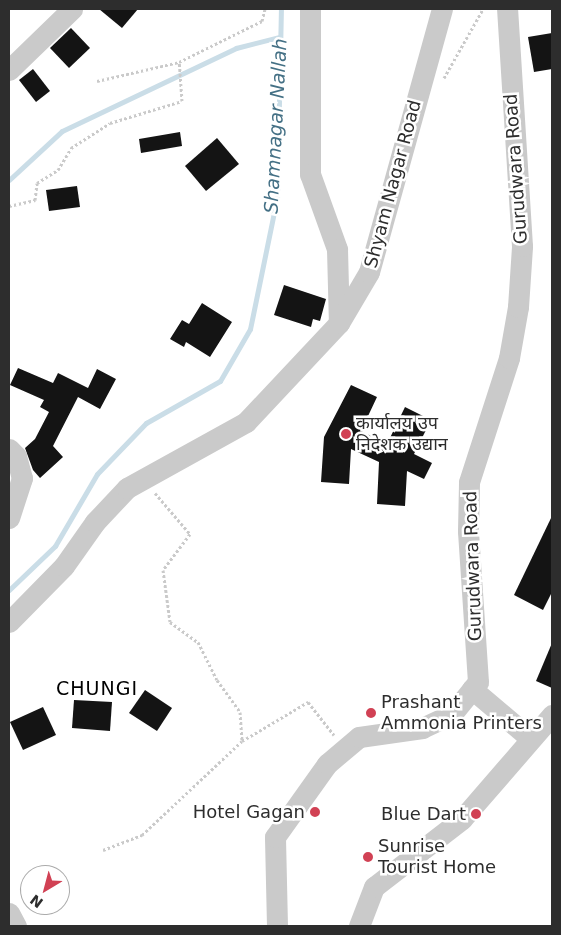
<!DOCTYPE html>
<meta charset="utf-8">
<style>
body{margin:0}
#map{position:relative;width:561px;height:935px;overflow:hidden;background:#fff;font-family:"DejaVu Sans","Noto Sans Devanagari",sans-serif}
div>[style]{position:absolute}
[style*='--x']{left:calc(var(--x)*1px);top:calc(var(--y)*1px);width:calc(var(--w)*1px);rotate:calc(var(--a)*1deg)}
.stream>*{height:5px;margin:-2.5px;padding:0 2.5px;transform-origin:2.5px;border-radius:2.5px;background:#cadde7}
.building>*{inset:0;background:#141414}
.path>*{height:3px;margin-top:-1.5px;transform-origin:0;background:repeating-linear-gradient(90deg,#cacaca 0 2.5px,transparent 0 5px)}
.minor>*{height:21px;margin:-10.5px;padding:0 10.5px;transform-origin:10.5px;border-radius:10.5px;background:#cacaca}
.dots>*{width:14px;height:14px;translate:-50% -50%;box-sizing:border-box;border:2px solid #fff;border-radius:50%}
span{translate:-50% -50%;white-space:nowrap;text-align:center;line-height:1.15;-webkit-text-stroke:5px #fff;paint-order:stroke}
.street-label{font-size:18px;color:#2d2d2d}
.poi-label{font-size:18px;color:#2d2d2d}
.left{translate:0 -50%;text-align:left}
.right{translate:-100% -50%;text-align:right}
.water-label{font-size:19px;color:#447085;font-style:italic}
.neighbourhood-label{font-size:19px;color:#000;letter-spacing:1px}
.frame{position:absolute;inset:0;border:10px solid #2d2d2d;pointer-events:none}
.north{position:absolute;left:20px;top:865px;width:50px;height:50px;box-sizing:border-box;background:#fff;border:1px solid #ababab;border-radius:50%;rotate:217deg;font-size:14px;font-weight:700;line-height:20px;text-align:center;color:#2d2d2d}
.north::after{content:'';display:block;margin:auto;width:18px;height:22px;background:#d14154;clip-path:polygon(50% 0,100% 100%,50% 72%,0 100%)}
</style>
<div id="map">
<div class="stream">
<div style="--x:9;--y:180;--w:72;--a:-42.8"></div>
<div style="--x:62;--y:131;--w:193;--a:-25.5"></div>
<div style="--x:236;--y:48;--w:44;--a:-14.3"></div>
<div style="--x:9;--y:590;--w:64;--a:-43.7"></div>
<div style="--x:55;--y:546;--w:83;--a:-59.7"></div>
<div style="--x:97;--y:474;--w:71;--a:-46.1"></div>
<div style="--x:146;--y:423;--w:85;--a:-29.6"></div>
<div style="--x:220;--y:381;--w:60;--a:-60"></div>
<div style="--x:250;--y:329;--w:135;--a:-78.4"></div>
<div style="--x:277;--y:197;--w:188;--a:-88.8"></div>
</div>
<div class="building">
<div style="clip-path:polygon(99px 9px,138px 9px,122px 28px)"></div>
<div style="clip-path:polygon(71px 28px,90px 48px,69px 68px,50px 48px)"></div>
<div style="clip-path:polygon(552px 33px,552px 69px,534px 72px,528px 37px)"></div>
<div style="clip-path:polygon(33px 69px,50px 91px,36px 102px,19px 80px)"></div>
<div style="clip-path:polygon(180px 132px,182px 146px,141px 153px,139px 139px)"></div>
<div style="clip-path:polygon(217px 138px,239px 164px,206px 191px,185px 166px)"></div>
<div style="clip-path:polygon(77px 186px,80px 207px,49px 211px,46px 190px)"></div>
<div style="clip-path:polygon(284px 285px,326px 299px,320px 321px,313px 319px,311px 327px,274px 315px)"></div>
<div style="clip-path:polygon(202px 303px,232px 322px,210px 357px,186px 342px,184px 347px,170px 339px,182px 320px,189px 324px)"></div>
<div style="clip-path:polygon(18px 368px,53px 383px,58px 373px,88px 388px,97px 369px,116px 379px,100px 409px,78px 397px,53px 446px,63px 457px,40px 478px,33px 470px,25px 448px,35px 439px,49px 412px,40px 407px,44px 400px,10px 385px)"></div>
<div style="clip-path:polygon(351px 385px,377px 397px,361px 431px,387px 444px,405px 407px,431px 420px,414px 454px,432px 463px,424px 479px,407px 471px,405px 506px,377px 504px,379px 462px,351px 449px,349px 484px,321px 482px,324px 437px)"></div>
<div style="clip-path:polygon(552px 516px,552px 592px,543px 610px,514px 595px)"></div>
<div style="clip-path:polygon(552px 643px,552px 688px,536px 681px)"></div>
<div style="clip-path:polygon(145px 690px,172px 708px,157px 731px,129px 713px)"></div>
<div style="clip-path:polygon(74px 700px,112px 702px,110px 731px,72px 728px)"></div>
<div style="clip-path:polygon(43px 707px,56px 735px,23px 750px,10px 722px)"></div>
</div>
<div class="path">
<div style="--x:444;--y:78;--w:79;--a:-60.5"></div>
<div style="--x:97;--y:81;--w:84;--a:-13"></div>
<div style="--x:179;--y:62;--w:93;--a:-26.3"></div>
<div style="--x:262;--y:21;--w:12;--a:-76"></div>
<div style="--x:9;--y:206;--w:27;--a:-13"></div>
<div style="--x:35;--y:200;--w:17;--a:-83"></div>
<div style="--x:37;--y:183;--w:25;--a:-32"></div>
<div style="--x:58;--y:170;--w:26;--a:-59"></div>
<div style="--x:71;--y:148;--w:46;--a:-32.7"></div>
<div style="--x:110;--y:123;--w:75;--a:-17"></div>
<div style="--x:182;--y:101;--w:39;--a:-94"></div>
<div style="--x:155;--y:493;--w:54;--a:49.5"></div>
<div style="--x:190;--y:534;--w:45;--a:126.9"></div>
<div style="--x:163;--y:570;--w:52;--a:82.3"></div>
<div style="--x:170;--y:622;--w:34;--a:36"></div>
<div style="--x:198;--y:642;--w:42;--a:63.4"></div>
<div style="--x:217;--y:680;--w:39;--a:54"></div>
<div style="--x:240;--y:712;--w:28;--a:86"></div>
<div style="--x:103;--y:850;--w:42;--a:-21"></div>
<div style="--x:142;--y:835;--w:137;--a:-43.2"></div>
<div style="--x:242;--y:741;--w:77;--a:-30.6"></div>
<div style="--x:308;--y:702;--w:42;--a:51.8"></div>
</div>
<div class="minor">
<div style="--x:310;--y:9;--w:165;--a:90"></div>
<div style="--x:310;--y:174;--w:80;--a:70.2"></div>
<div style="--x:337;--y:249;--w:74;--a:88.5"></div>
<div style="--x:9;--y:70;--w:88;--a:-44.1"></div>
<div style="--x:9;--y:449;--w:10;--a:45"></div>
<div style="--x:16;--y:456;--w:23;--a:75"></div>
<div style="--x:22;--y:478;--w:42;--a:108"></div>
<div style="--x:9;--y:622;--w:78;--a:-45.5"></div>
<div style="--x:64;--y:566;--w:54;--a:-54.8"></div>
<div style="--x:95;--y:522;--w:47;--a:-46.7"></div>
<div style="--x:127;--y:488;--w:136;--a:-29"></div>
<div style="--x:246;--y:422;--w:136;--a:-46.8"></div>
<div style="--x:339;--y:323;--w:59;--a:-59.5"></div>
<div style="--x:369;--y:272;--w:273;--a:-74.5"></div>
<div style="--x:472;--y:689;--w:77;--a:40.3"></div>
<div style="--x:9;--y:913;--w:15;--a:62"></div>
<div style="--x:277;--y:926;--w:89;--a:-91.3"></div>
<div style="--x:275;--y:837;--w:90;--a:-54.5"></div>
<div style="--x:327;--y:764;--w:42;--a:-40.2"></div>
<div style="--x:359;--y:737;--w:64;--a:-8.1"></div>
<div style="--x:422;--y:728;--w:33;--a:-25"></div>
<div style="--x:452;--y:714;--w:41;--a:-50.9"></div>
<div style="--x:478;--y:682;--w:151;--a:-93.8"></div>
<div style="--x:468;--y:531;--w:49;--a:-88.8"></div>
<div style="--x:469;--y:482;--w:130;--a:-72.1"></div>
<div style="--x:509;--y:358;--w:52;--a:-80"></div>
<div style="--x:518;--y:307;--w:61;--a:-86.2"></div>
<div style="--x:522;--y:246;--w:237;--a:-93.6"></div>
<div style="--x:359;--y:926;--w:42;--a:-69"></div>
<div style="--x:374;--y:887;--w:111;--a:-37.7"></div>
<div style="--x:462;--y:819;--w:138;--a:-49.1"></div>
</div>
<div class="dots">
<div style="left:346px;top:434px;background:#d14154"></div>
<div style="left:371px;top:713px;background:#d14154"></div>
<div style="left:315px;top:812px;background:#d14154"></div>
<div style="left:476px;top:814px;background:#d14154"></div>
<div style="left:368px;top:857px;background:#d14154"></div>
</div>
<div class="street-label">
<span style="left:516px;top:169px;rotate:-94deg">Gurudwara Road</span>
<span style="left:393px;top:184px;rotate:-75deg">Shyam Nagar Road</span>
<span style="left:473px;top:566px;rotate:-92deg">Gurudwara Road</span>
</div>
<div class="poi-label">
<span class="left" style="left:356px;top:434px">कार्यालय उप<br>निदेशक उद्यान</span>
<span class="left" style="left:381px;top:713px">Prashant<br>Ammonia Printers</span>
<span class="right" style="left:305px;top:812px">Hotel Gagan</span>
<span class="right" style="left:466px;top:814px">Blue Dart</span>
<span class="left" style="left:378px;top:857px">Sunrise<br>Tourist Home</span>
</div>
<div class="water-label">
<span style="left:276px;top:126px;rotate:-87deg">Shamnagar Nallah</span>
</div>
<div class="neighbourhood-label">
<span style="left:97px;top:689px">CHUNGI</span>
</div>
<div class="frame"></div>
<div class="north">N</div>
</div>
